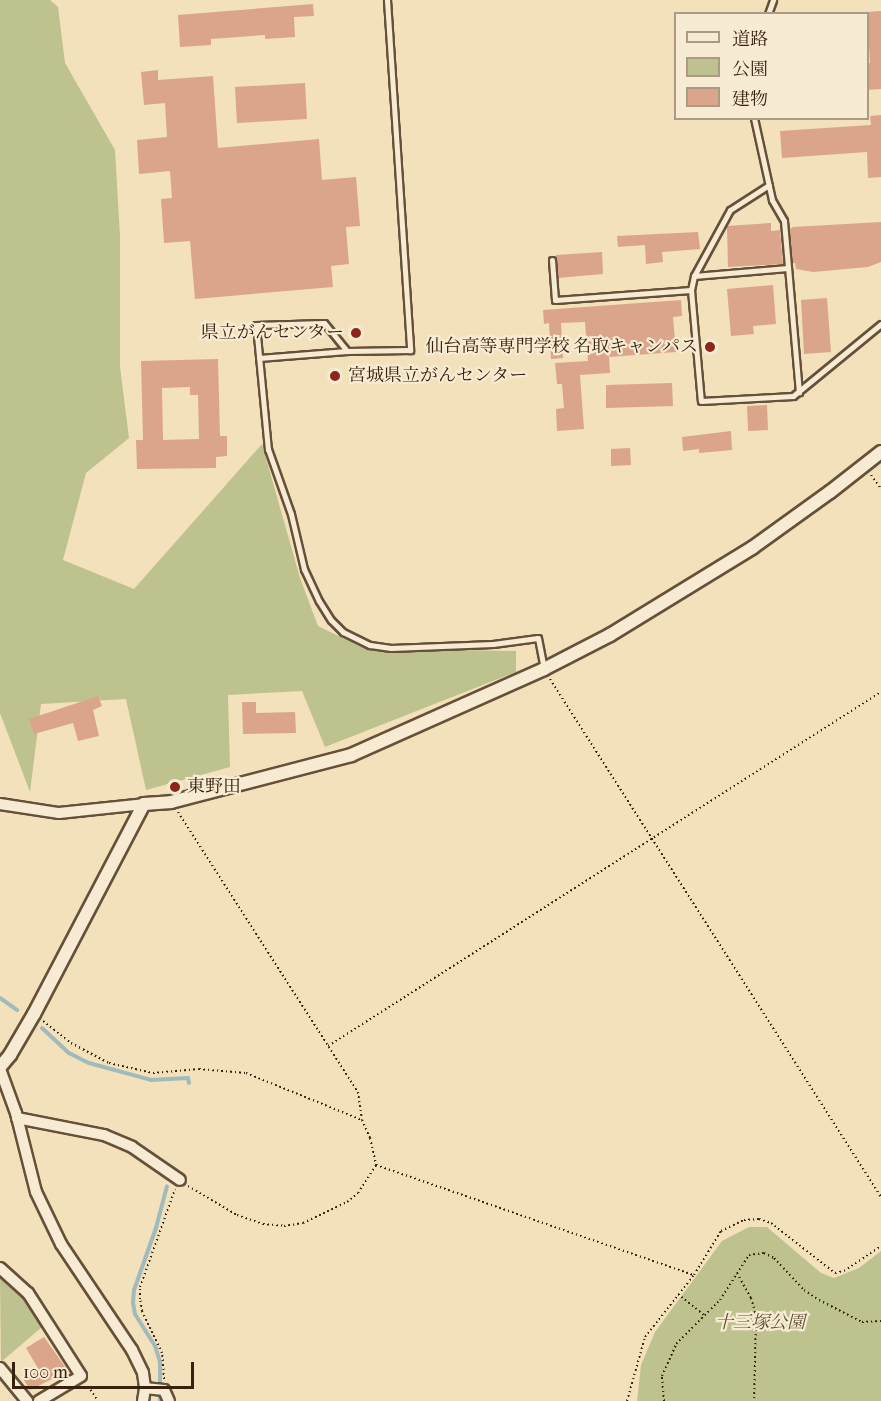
<!DOCTYPE html>
<meta charset="utf-8">
<style>
body{margin:0}
#map{position:relative;width:881px;height:1401px;overflow:hidden;background:#f2e1bb;font-family:"IM FELL French Canon","Noto Serif JP",serif}
div>[style]{position:absolute}
[style*='--x']{left:calc(var(--x)*1px);top:calc(var(--y)*1px);width:calc(var(--w)*1px);rotate:calc(var(--a)*1deg)}
.green>*{inset:0;background:#bdc28e}
.stream>*{height:4px;margin:-2px;padding:0 2px;transform-origin:2px;border-radius:2px;background:#a1babc}
.building>*{inset:0;background:#daa58b}
.path>*{height:2px;margin-top:-1px;transform-origin:0;background:repeating-linear-gradient(90deg,#38200e 0 1.5px,transparent 0 4.5px)}
.roads{filter:drop-shadow(2px 0 #665039) drop-shadow(-2px 0 #665039) drop-shadow(0 2px #665039) drop-shadow(0 -2px #665039)}
.service>*{height:5px;margin:-2.5px;padding:0 2.5px;transform-origin:2.5px;border-radius:2.5px;background:#f7ecd3}
.minor>*{height:10px;margin:-5px;padding:0 5px;transform-origin:5px;border-radius:5px;background:#f7ecd3}
.tertiary>*{height:12px;margin:-6px;padding:0 6px;transform-origin:6px;border-radius:6px;background:#f7ecd3}
.dots>*{width:16px;height:16px;translate:-50% -50%;box-sizing:border-box;border:3px solid #f7ecd3;border-radius:50%}
span{translate:-50% -50%;white-space:nowrap;text-align:center;line-height:1.15;-webkit-text-stroke:4.5px #f7ecd3;paint-order:stroke}
.poi-label{font-size:18px;color:#38200e}
.right{translate:-100% -50%;text-align:right}
.left{translate:0 -50%;text-align:left}
.park-label{font-size:18px;color:#605134;font-style:italic}
.legend{position:absolute;left:674px;top:12px;width:195px;height:108px;box-sizing:border-box;background:#f7ecd3;border:2px solid #ab9a84;margin:0;padding:8px 10px;list-style:none;font-size:18px;color:#38200e}
.legend li{display:flex;align-items:center;gap:12px;height:30px}
.legend b{width:30px;border:2px solid #ab9a84}
.scale{position:absolute;left:12px;top:1362px;width:182px;height:27px;box-sizing:border-box;border:3px solid #38200e;border-top:0;padding-left:8px;font-size:18px;line-height:21px;white-space:nowrap;color:#38200e;-webkit-text-stroke:4px #f7ecd3;paint-order:stroke}
</style>
<div id="map">
<div class="green">
<div style="clip-path:polygon(0 0,50px 0,58px 7px,65px 63px,115px 150px,120px 236px,120px 367px,129px 438px,86px 473px,63px 560px,134px 589px,262px 444px,300px 578px,318px 626px,363px 648px,516px 651px,516px 672px,325px 747px,302px 691px,228px 695px,230px 767px,146px 790px,126px 699px,41px 704px,30px 792px,0 713px)"></div>
<div style="clip-path:polygon(749px 1227px,767px 1227px,821px 1273px,834px 1278px,859px 1268px,881px 1251px,881px 1401px,637px 1401px,641px 1365px,655px 1332px,722px 1241px)"></div>
<div style="clip-path:polygon(0 1276px,18px 1290px,42px 1327px,1px 1362px)"></div>
</div>
<div class="stream">
<div style="--x:0;--y:998;--w:21;--a:35"></div>
<div style="--x:42;--y:1028;--w:37;--a:43"></div>
<div style="--x:69;--y:1053;--w:22;--a:27"></div>
<div style="--x:89;--y:1063;--w:64;--a:15.3"></div>
<div style="--x:151;--y:1080;--w:37;--a:-3"></div>
<div style="--x:188;--y:1078;--w:5;--a:79"></div>
<div style="--x:160;--y:1383;--w:21;--a:-90"></div>
<div style="--x:160;--y:1362;--w:17;--a:-107"></div>
<div style="--x:155;--y:1346;--w:38;--a:-122"></div>
<div style="--x:135;--y:1314;--w:11;--a:-100"></div>
<div style="--x:133;--y:1303;--w:13;--a:-86"></div>
<div style="--x:134;--y:1290;--w:66;--a:-70.5"></div>
<div style="--x:156;--y:1228;--w:43;--a:-75.3"></div>
<div style="--x:160;--y:1398;--w:3;--a:90"></div>
</div>
<div class="building">
<div style="clip-path:polygon(313px 4px,314px 16px,294px 17px,295px 37px,265px 39px,265px 35px,211px 39px,211px 45px,180px 47px,178px 15px)"></div>
<div style="clip-path:polygon(881px 11px,881px 89px,867px 90px,867px 63px,870px 63px,867px 12px)"></div>
<div style="clip-path:polygon(158px 70px,158px 80px,213px 76px,218px 148px,319px 139px,322px 180px,356px 177px,360px 226px,346px 227px,349px 264px,331px 266px,333px 287px,195px 299px,190px 241px,164px 243px,161px 199px,172px 198px,170px 171px,139px 174px,137px 140px,167px 137px,165px 103px,144px 105px,141px 72px)"></div>
<div style="clip-path:polygon(305px 83px,307px 119px,237px 123px,235px 87px)"></div>
<div style="clip-path:polygon(881px 115px,881px 177px,868px 178px,867px 152px,782px 158px,780px 131px,871px 125px,870px 116px)"></div>
<div style="clip-path:polygon(881px 222px,881px 262px,868px 267px,813px 272px,796px 269px,795px 263px,793px 263px,790px 229px,793px 227px)"></div>
<div style="clip-path:polygon(771px 223px,771px 231px,780px 230px,783px 264px,728px 267px,727px 226px)"></div>
<div style="clip-path:polygon(698px 232px,700px 249px,662px 252px,663px 262px,646px 264px,645px 245px,618px 247px,617px 236px)"></div>
<div style="clip-path:polygon(602px 252px,603px 274px,558px 278px,556px 255px)"></div>
<div style="clip-path:polygon(773px 285px,776px 324px,753px 326px,754px 334px,731px 336px,727px 289px)"></div>
<div style="clip-path:polygon(827px 298px,831px 352px,804px 354px,801px 300px)"></div>
<div style="clip-path:polygon(681px 300px,682px 316px,673px 317px,676px 352px,609px 357px,610px 373px,580px 375px,584px 429px,557px 431px,556px 409px,564px 408px,562px 384px,557px 384px,555px 363px,588px 361px,585px 322px,561px 323px,563px 358px,551px 359px,549px 323px,544px 324px,543px 310px)"></div>
<div style="clip-path:polygon(evenodd,218px 359px,220px 436px,227px 436px,227px 456px,216px 457px,216px 468px,137px 469px,136px 440px,143px 440px,141px 361px,218px 359px,190px 387px,190px 395px,198px 395px,199px 439px,163px 440px,162px 388px,190px 387px)"></div>
<div style="clip-path:polygon(672px 383px,673px 406px,606px 408px,606px 385px)"></div>
<div style="clip-path:polygon(767px 405px,768px 430px,748px 431px,747px 406px)"></div>
<div style="clip-path:polygon(731px 431px,732px 450px,699px 453px,699px 449px,683px 451px,682px 437px)"></div>
<div style="clip-path:polygon(630px 448px,631px 465px,611px 466px,611px 449px)"></div>
<div style="clip-path:polygon(98px 696px,102px 706px,93px 710px,99px 736px,78px 741px,73px 723px,34px 734px,29px 719px)"></div>
<div style="clip-path:polygon(242px 702px,256px 702px,256px 713px,295px 712px,296px 733px,243px 734px)"></div>
<div style="clip-path:polygon(44px 1337px,68px 1371px,30px 1390px,23px 1379px,39px 1370px,26px 1348px)"></div>
</div>
<div class="path">
<div style="--x:871;--y:475;--w:17;--a:54"></div>
<div style="--x:550;--y:679;--w:615;--a:57.42"></div>
<div style="--x:178;--y:812;--w:333;--a:57.3"></div>
<div style="--x:358;--y:1092;--w:28;--a:82"></div>
<div style="--x:362;--y:1120;--w:20;--a:66"></div>
<div style="--x:370;--y:1138;--w:28;--a:77"></div>
<div style="--x:376;--y:1165;--w:336;--a:19.1"></div>
<div style="--x:43;--y:1021;--w:36;--a:38"></div>
<div style="--x:71;--y:1043;--w:43;--a:27.8"></div>
<div style="--x:109;--y:1063;--w:45;--a:12.8"></div>
<div style="--x:153;--y:1073;--w:46;--a:-5"></div>
<div style="--x:199;--y:1069;--w:47;--a:4.9"></div>
<div style="--x:246;--y:1073;--w:125;--a:22.1"></div>
<div style="--x:328;--y:1046;--w:657;--a:-32.63"></div>
<div style="--x:188;--y:1186;--w:57;--a:30.6"></div>
<div style="--x:237;--y:1215;--w:28;--a:19"></div>
<div style="--x:263;--y:1224;--w:21;--a:5"></div>
<div style="--x:284;--y:1226;--w:19;--a:-9"></div>
<div style="--x:303;--y:1223;--w:49;--a:-25.5"></div>
<div style="--x:347;--y:1202;--w:14;--a:-39"></div>
<div style="--x:358;--y:1193;--w:33;--a:-57"></div>
<div style="--x:737;--y:1273;--w:29;--a:61"></div>
<div style="--x:751;--y:1298;--w:19;--a:74"></div>
<div style="--x:756;--y:1316;--w:85;--a:91.3"></div>
<div style="--x:678;--y:1294;--w:33;--a:39"></div>
<div style="--x:164;--y:1379;--w:26;--a:-94"></div>
<div style="--x:162;--y:1353;--w:47;--a:-115.5"></div>
<div style="--x:142;--y:1311;--w:12;--a:-99"></div>
<div style="--x:140;--y:1299;--w:12;--a:-90"></div>
<div style="--x:140;--y:1287;--w:104;--a:-70.3"></div>
<div style="--x:88;--y:1386;--w:18;--a:56"></div>
<div style="--x:627;--y:1401;--w:66;--a:-74.3"></div>
<div style="--x:645;--y:1337;--w:79;--a:-51.7"></div>
<div style="--x:694;--y:1275;--w:52;--a:-58.5"></div>
<div style="--x:721;--y:1231;--w:25;--a:-26"></div>
<div style="--x:744;--y:1220;--w:15;--a:-4"></div>
<div style="--x:759;--y:1219;--w:13;--a:18"></div>
<div style="--x:771;--y:1223;--w:81;--a:38"></div>
<div style="--x:835;--y:1273;--w:9;--a:-13"></div>
<div style="--x:844;--y:1271;--w:45;--a:-34"></div>
<div style="--x:664;--y:1401;--w:25;--a:-95"></div>
<div style="--x:662;--y:1376;--w:35;--a:-66"></div>
<div style="--x:676;--y:1344;--w:62;--a:-45"></div>
<div style="--x:720;--y:1300;--w:54;--a:-57.2"></div>
<div style="--x:749;--y:1255;--w:15;--a:-8"></div>
<div style="--x:764;--y:1253;--w:11;--a:27"></div>
<div style="--x:774;--y:1258;--w:44;--a:46.8"></div>
<div style="--x:804;--y:1290;--w:18;--a:34"></div>
<div style="--x:819;--y:1300;--w:48;--a:27.1"></div>
<div style="--x:862;--y:1322;--w:19;--a:-3"></div>
</div>
<div class="roads">
<div class="service">
<div style="--x:387;--y:0;--w:351;--a:86.2"></div>
<div style="--x:410;--y:350;--w:63;--a:179.1"></div>
<div style="--x:347;--y:351;--w:36;--a:-129"></div>
<div style="--x:324;--y:323;--w:68;--a:178.3"></div>
<div style="--x:256;--y:325;--w:125;--a:84.5"></div>
<div style="--x:268;--y:449;--w:69;--a:70.5"></div>
<div style="--x:291;--y:514;--w:57;--a:76.7"></div>
<div style="--x:304;--y:569;--w:35;--a:65"></div>
<div style="--x:319;--y:601;--w:22;--a:58"></div>
<div style="--x:331;--y:620;--w:17;--a:45"></div>
<div style="--x:343;--y:632;--w:30;--a:26"></div>
<div style="--x:370;--y:645;--w:21;--a:8"></div>
<div style="--x:391;--y:648;--w:102;--a:-2.2"></div>
<div style="--x:493;--y:644;--w:45;--a:-7.6"></div>
<div style="--x:538;--y:638;--w:31;--a:79"></div>
<div style="--x:768;--y:14;--w:15;--a:-70"></div>
<div style="--x:754;--y:118;--w:84;--a:77.6"></div>
<div style="--x:772;--y:200;--w:24;--a:60"></div>
<div style="--x:784;--y:221;--w:172;--a:85"></div>
<div style="--x:552;--y:260;--w:40;--a:85.7"></div>
<div style="--x:555;--y:300;--w:136;--a:-4.2"></div>
<div style="--x:691;--y:290;--w:111;--a:84.9"></div>
<div style="--x:701;--y:401;--w:92;--a:-3.1"></div>
<div style="--x:793;--y:396;--w:114;--a:-39.3"></div>
<div style="--x:694;--y:276;--w:94;--a:-4.9"></div>
<div style="--x:691;--y:290;--w:14;--a:-78"></div>
<div style="--x:694;--y:276;--w:75;--a:-61.4"></div>
<div style="--x:730;--y:210;--w:46;--a:-32.7"></div>
<div style="--x:259;--y:358;--w:88;--a:-4.5"></div>
</div>
<div class="minor">
<div style="--x:0;--y:804;--w:60;--a:8.7"></div>
<div style="--x:59;--y:813;--w:85;--a:-6"></div>
<div style="--x:0;--y:1069;--w:47;--a:70"></div>
<div style="--x:16;--y:1113;--w:81;--a:75.8"></div>
<div style="--x:36;--y:1192;--w:58;--a:64.3"></div>
<div style="--x:61;--y:1244;--w:128;--a:56.2"></div>
<div style="--x:132;--y:1350;--w:25;--a:64"></div>
<div style="--x:143;--y:1373;--w:15;--a:82"></div>
<div style="--x:145;--y:1388;--w:19;--a:6"></div>
<div style="--x:164;--y:1390;--w:12;--a:66"></div>
<div style="--x:17;--y:1118;--w:89;--a:11.1"></div>
<div style="--x:104;--y:1135;--w:30;--a:23"></div>
<div style="--x:132;--y:1147;--w:58;--a:34.5"></div>
<div style="--x:0;--y:1268;--w:38;--a:42"></div>
<div style="--x:28;--y:1293;--w:98;--a:57.4"></div>
<div style="--x:81;--y:1376;--w:49;--a:149.2"></div>
<div style="--x:0;--y:1368;--w:43;--a:50.7"></div>
<div style="--x:143;--y:1401;--w:13;--a:-81"></div>
</div>
<div class="tertiary">
<div style="--x:0;--y:1067;--w:16;--a:-50"></div>
<div style="--x:10;--y:1055;--w:48;--a:-59.7"></div>
<div style="--x:34;--y:1014;--w:237;--a:-62.4"></div>
<div style="--x:144;--y:804;--w:27;--a:-4"></div>
<div style="--x:171;--y:802;--w:186;--a:-14.6"></div>
<div style="--x:351;--y:755;--w:211;--a:-24"></div>
<div style="--x:544;--y:669;--w:74;--a:-27.3"></div>
<div style="--x:610;--y:635;--w:167;--a:-31.5"></div>
<div style="--x:752;--y:548;--w:96;--a:-35.7"></div>
<div style="--x:830;--y:492;--w:65;--a:-38.1"></div>
</div>
</div>
<div class="dots">
<div style="left:356px;top:333px;background:#8f2418"></div>
<div style="left:710px;top:347px;background:#8f2418"></div>
<div style="left:335px;top:376px;background:#8f2418"></div>
<div style="left:175px;top:787px;background:#8f2418"></div>
</div>
<div class="poi-label">
<span class="right" style="left:344px;top:333px">県立がんセンター</span>
<span class="right" style="left:698px;top:347px">仙台高等専門学校 名取キャンパス</span>
<span class="left" style="left:348px;top:376px">宮城県立がんセンター</span>
<span class="left" style="left:187px;top:787px">東野田</span>
</div>
<div class="park-label">
<span style="left:760px;top:1323px">十三塚公園</span>
</div>
<ul class="legend">
<li><b style="height:8px;background:#f7ecd3"></b>道路</li>
<li><b style="height:16px;background:#bdc28e"></b>公園</li>
<li><b style="height:16px;background:#daa58b"></b>建物</li>
</ul>
<div class="scale">100 m</div>
</div>
